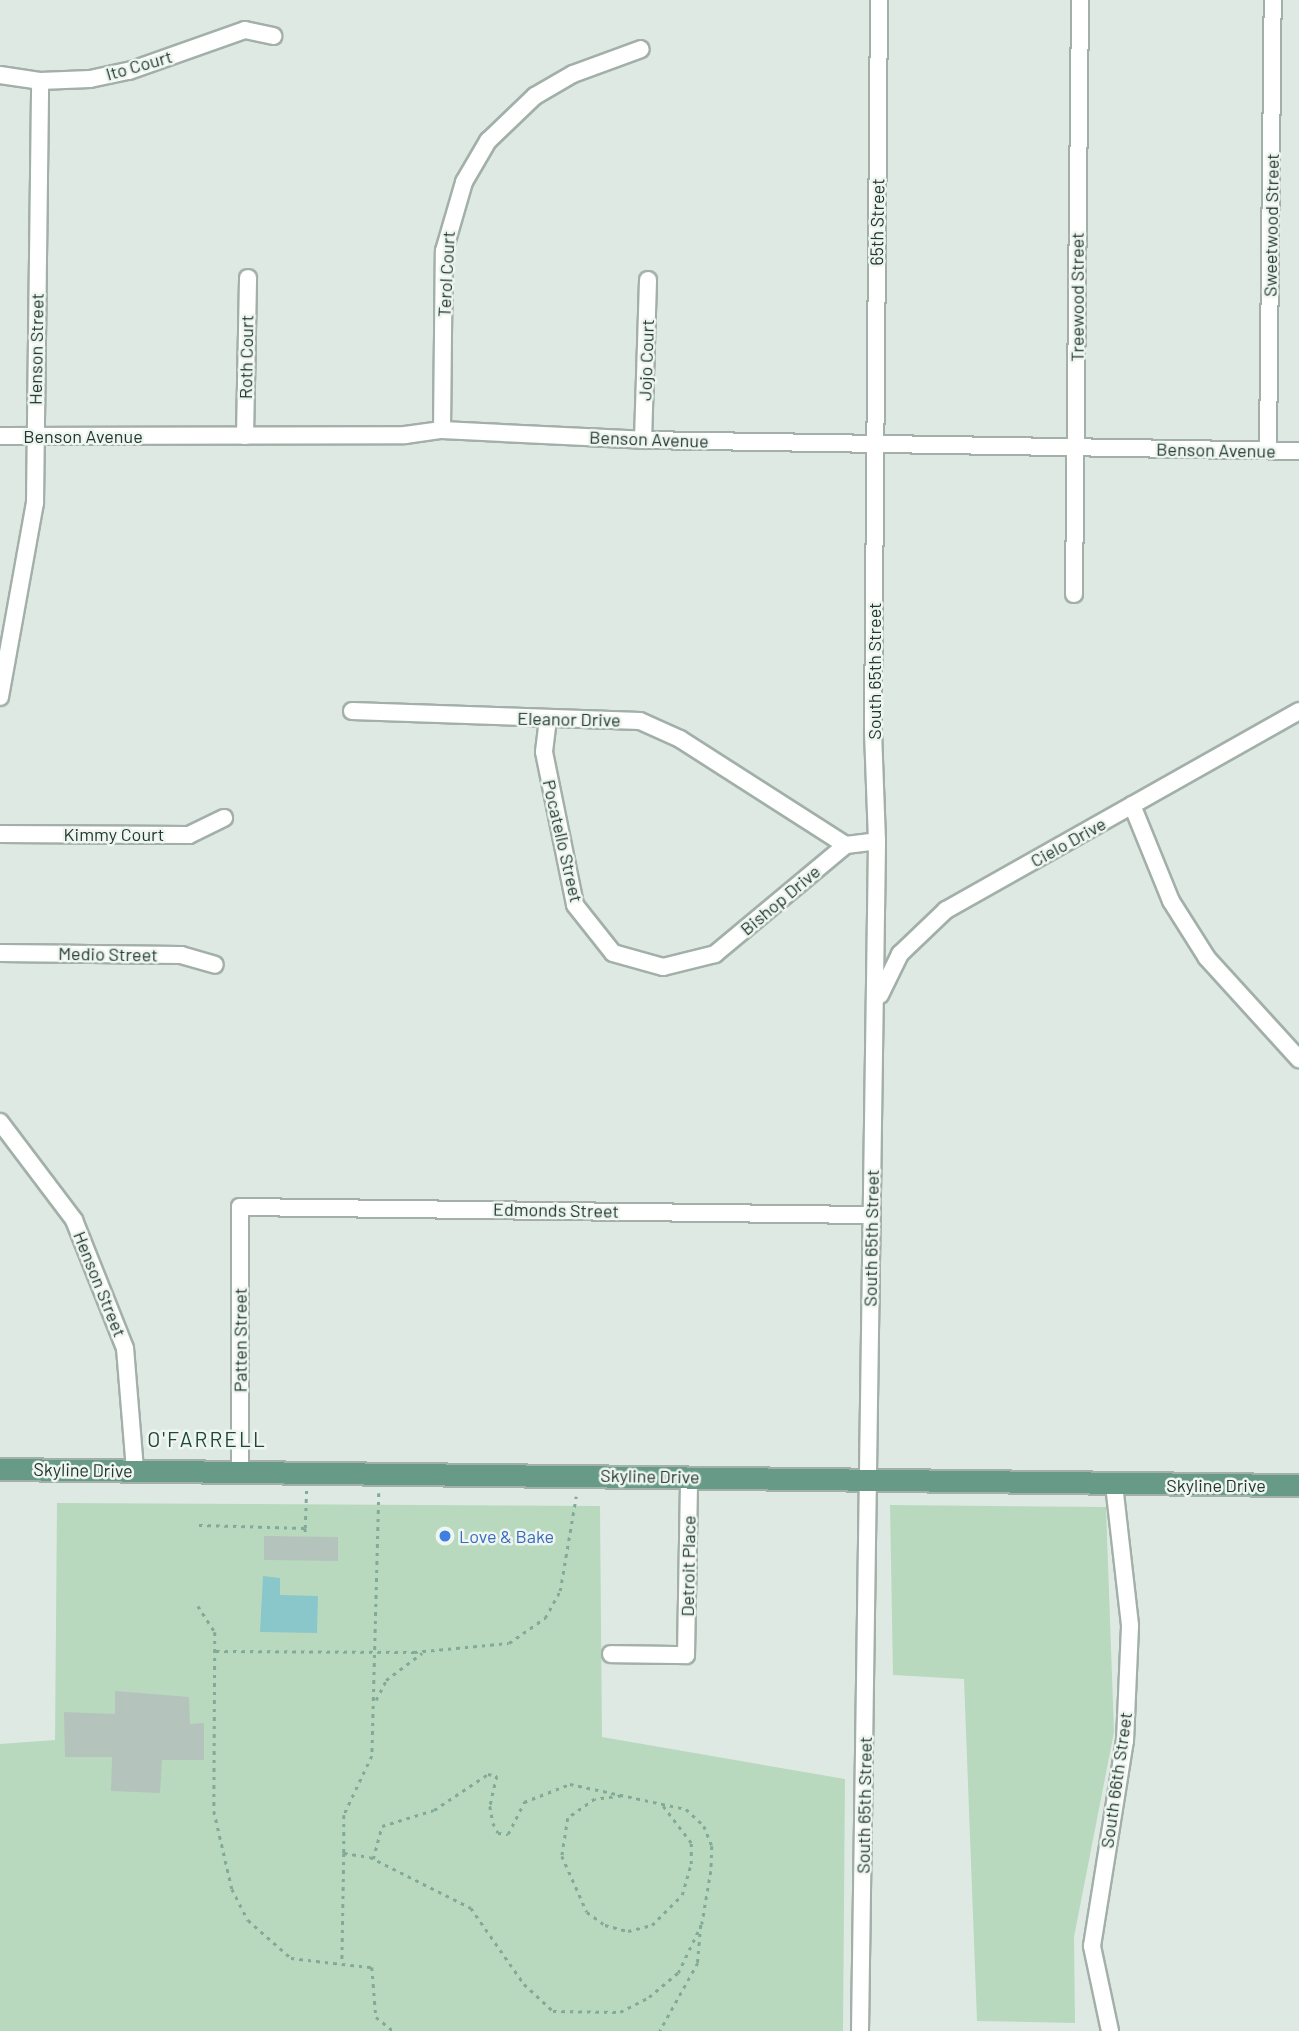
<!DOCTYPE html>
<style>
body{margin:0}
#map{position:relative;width:1299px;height:2031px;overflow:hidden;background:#dfe9e3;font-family:Barlow,sans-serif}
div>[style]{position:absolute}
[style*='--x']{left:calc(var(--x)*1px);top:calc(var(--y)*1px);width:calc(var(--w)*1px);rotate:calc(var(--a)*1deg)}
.green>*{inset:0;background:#b9d9be}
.water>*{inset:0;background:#8ac7ca}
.building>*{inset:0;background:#b4c3bc}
.path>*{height:2.5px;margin-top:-1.25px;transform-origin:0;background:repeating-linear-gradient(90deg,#82aa99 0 3.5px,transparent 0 8.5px)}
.roads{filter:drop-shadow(2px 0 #a2b0a9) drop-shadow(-2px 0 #a2b0a9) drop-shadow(0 2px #a2b0a9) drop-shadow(0 -2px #a2b0a9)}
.minor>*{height:16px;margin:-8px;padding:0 8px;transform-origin:8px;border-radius:8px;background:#fff}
.major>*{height:21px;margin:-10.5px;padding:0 10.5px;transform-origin:10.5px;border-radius:10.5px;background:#679b88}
.dots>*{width:19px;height:19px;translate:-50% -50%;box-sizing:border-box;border:4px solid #eff6f1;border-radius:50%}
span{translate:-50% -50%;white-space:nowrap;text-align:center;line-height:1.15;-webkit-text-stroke:5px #eff6f1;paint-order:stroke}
.street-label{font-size:18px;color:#21372f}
.shop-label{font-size:18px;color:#366cbe}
.left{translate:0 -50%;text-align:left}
.quarter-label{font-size:21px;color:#1f4739;letter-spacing:2px}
</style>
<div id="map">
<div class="green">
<div style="clip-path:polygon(57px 1503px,600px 1506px,602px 1737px,845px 1779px,843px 2031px,0 2031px,0 1744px,55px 1740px)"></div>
<div style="clip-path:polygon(890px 1505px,1106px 1507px,1114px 1732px,1074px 1937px,1075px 2023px,977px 2021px,964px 1679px,893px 1675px)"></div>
</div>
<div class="water">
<div style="clip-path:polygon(263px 1576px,280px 1578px,280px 1595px,318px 1596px,317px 1633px,260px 1632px)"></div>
</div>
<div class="building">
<div style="clip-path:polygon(264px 1536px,338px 1537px,338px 1561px,264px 1560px)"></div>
<div style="clip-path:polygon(115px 1691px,189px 1697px,190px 1724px,204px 1723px,204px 1760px,162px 1760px,160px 1793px,111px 1791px,112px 1757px,65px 1757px,64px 1712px,115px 1714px)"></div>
</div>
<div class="path">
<div style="--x:379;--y:1493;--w:263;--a:91.5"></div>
<div style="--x:372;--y:1756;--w:65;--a:115.4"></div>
<div style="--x:344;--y:1815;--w:38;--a:90"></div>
<div style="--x:344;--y:1853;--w:26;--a:9"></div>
<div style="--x:370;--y:1857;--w:113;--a:26.8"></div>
<div style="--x:471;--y:1908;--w:93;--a:55.1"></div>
<div style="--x:524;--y:1984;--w:40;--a:43"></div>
<div style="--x:553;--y:2011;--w:67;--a:0.9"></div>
<div style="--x:620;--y:2012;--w:33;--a:-27"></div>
<div style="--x:649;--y:1997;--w:38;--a:-40"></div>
<div style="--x:678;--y:1973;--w:53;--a:-64.4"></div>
<div style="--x:701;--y:1925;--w:38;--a:95"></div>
<div style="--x:698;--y:1963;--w:78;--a:119.2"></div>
<div style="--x:199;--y:1525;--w:106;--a:1.6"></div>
<div style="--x:305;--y:1528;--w:38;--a:-88"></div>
<div style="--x:305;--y:1528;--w:8;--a:83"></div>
<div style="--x:198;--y:1606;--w:31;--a:57"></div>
<div style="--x:215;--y:1632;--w:179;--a:90.3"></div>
<div style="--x:214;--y:1811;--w:80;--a:77"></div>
<div style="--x:232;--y:1889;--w:35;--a:63"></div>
<div style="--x:248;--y:1920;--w:57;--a:41.5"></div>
<div style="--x:291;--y:1958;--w:51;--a:6.7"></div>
<div style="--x:216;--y:1651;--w:198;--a:0.3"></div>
<div style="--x:414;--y:1652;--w:95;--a:-5.4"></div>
<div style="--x:509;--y:1643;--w:44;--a:-34.8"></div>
<div style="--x:545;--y:1618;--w:31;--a:-61"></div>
<div style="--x:560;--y:1591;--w:96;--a:-80.4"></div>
<div style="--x:376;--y:1700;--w:22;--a:-63"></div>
<div style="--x:386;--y:1680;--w:45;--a:-36.9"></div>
<div style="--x:621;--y:1796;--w:26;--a:173"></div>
<div style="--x:595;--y:1799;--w:33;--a:145"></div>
<div style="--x:568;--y:1818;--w:38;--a:99"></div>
<div style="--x:562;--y:1856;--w:61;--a:65.9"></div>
<div style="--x:587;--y:1912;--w:22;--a:36"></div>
<div style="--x:605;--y:1925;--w:24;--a:15"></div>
<div style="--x:628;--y:1931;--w:25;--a:-14"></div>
<div style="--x:652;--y:1925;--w:42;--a:-45"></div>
<div style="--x:682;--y:1895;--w:32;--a:-74"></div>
<div style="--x:691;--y:1864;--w:21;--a:-90"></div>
<div style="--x:691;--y:1843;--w:48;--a:-127.3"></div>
<div style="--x:344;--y:1853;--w:111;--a:91"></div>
<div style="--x:342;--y:1964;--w:30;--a:6"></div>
<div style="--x:372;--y:1967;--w:50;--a:85.4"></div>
<div style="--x:376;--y:2017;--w:22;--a:39"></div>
<div style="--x:373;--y:1859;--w:34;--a:-75"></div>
<div style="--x:382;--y:1826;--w:54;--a:-17.1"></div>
<div style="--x:434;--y:1810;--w:65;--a:-33.7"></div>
<div style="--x:488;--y:1774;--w:9;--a:13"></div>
<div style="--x:497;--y:1776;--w:31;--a:103"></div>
<div style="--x:490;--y:1806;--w:17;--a:80"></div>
<div style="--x:493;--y:1823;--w:11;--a:63"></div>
<div style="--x:498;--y:1833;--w:10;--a:6"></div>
<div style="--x:508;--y:1834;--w:36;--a:-63"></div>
<div style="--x:524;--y:1802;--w:49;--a:-21.4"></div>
<div style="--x:570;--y:1784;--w:119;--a:12.2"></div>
<div style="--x:686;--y:1809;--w:25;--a:43"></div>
<div style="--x:704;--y:1826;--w:22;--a:68"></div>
<div style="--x:712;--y:1846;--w:25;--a:92"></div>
<div style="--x:711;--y:1871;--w:54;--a:99.6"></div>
</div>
<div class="roads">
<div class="minor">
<div style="--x:0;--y:75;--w:40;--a:8.5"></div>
<div style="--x:40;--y:81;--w:50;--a:-2.3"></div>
<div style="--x:90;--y:79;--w:40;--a:-12"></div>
<div style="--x:129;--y:71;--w:123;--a:-19.5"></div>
<div style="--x:245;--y:30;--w:29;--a:12"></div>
<div style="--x:442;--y:430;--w:179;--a:-89.4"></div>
<div style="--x:444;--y:251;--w:72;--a:-73.8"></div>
<div style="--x:464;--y:182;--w:48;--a:-59.7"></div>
<div style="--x:488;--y:141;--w:65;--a:-43.8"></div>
<div style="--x:535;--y:96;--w:44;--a:-30.1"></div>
<div style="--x:573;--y:74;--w:72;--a:-20.2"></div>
<div style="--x:0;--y:436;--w:405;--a:-0.1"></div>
<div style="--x:405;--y:435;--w:37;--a:-8"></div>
<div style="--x:442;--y:430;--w:201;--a:2.8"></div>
<div style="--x:643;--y:440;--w:656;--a:0.96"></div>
<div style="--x:245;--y:436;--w:158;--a:-88.9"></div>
<div style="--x:643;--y:440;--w:160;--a:-88.2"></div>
<div style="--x:1268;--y:450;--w:450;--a:-89.4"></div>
<div style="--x:1074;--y:594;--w:594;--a:-89.42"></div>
<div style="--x:0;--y:697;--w:197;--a:-79.8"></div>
<div style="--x:35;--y:503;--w:422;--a:-89.3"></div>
<div style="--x:352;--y:711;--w:288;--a:2"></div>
<div style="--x:640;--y:721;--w:44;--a:24.2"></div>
<div style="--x:680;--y:739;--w:197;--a:32.6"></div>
<div style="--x:846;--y:845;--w:31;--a:-7"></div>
<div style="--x:548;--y:719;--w:33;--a:97"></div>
<div style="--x:544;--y:752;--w:156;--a:78.5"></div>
<div style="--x:575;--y:905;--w:61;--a:51.6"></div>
<div style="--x:613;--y:953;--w:52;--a:15.6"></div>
<div style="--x:663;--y:967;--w:54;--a:-14"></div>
<div style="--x:715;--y:954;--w:170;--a:-39.8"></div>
<div style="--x:1132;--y:805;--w:104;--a:67.9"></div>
<div style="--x:1171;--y:901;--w:67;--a:57.7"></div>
<div style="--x:1207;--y:958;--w:137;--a:47.7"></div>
<div style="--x:0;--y:834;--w:189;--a:0.3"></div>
<div style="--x:189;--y:835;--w:39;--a:-26"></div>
<div style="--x:0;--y:953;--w:181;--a:0.6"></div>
<div style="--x:181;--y:955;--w:35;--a:16"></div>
<div style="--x:880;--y:995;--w:46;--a:-64"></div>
<div style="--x:900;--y:954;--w:64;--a:-43.7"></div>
<div style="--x:946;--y:910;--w:405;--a:-29.4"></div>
<div style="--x:0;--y:1122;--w:123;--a:52.9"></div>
<div style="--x:74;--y:1220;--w:138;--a:68.3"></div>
<div style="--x:125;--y:1348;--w:122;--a:85.3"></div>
<div style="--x:240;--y:1472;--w:265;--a:-90"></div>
<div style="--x:240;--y:1207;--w:631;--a:0.73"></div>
<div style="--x:611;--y:1654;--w:75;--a:0.8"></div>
<div style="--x:686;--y:1655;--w:178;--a:-89"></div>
<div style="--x:860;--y:2031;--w:1190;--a:-89.18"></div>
<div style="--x:877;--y:841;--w:111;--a:-92.1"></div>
<div style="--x:873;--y:730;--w:730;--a:-89.53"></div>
<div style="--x:1110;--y:2031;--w:87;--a:-102"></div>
<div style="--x:1092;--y:1946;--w:208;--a:-80.9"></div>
<div style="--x:1125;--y:1741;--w:116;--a:-87.5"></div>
<div style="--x:1130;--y:1625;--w:141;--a:-96.5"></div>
</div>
<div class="major">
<div style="--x:0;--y:1469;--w:1299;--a:0.71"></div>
</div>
</div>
<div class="dots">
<div style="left:445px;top:1536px;background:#3f7fe0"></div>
</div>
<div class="street-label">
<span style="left:139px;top:65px;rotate:-16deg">Ito Court</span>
<span style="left:877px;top:222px;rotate:-89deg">65th Street</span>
<span style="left:1271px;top:225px;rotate:-89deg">Sweetwood Street</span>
<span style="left:446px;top:274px;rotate:-87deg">Terol Court</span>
<span style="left:1077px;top:297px;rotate:-90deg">Treewood Street</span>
<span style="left:36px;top:349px;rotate:-89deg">Henson Street</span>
<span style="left:246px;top:357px;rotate:-89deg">Roth Court</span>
<span style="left:646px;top:360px;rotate:-88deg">Jojo Court</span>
<span style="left:83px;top:436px">Benson Avenue</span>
<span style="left:649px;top:439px;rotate:2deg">Benson Avenue</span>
<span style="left:1216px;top:450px;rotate:1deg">Benson Avenue</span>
<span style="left:874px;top:671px;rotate:-90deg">South 65th Street</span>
<span style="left:569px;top:719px;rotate:1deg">Eleanor Drive</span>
<span style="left:114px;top:834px">Kimmy Court</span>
<span style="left:563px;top:841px;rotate:77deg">Pocatello Street</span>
<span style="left:1068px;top:842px;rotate:-29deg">Cielo Drive</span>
<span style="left:780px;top:900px;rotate:-40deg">Bishop Drive</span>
<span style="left:108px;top:954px;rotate:1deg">Medio Street</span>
<span style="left:556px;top:1210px;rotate:1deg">Edmonds Street</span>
<span style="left:871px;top:1238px;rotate:-89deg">South 65th Street</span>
<span style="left:100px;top:1284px;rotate:68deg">Henson Street</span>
<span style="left:240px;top:1340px;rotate:-90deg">Patten Street</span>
<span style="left:83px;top:1470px;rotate:1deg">Skyline Drive</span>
<span style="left:650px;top:1476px;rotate:1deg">Skyline Drive</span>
<span style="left:1216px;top:1485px">Skyline Drive</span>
<span style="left:688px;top:1566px;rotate:-89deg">Detroit Place</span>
<span style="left:1116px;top:1780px;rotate:-82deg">South 66th Street</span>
<span style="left:864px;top:1805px;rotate:-89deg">South 65th Street</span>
</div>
<div class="shop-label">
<span class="left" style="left:459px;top:1536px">Love &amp; Bake</span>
</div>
<div class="quarter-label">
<span style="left:207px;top:1439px">O'FARRELL</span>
</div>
</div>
